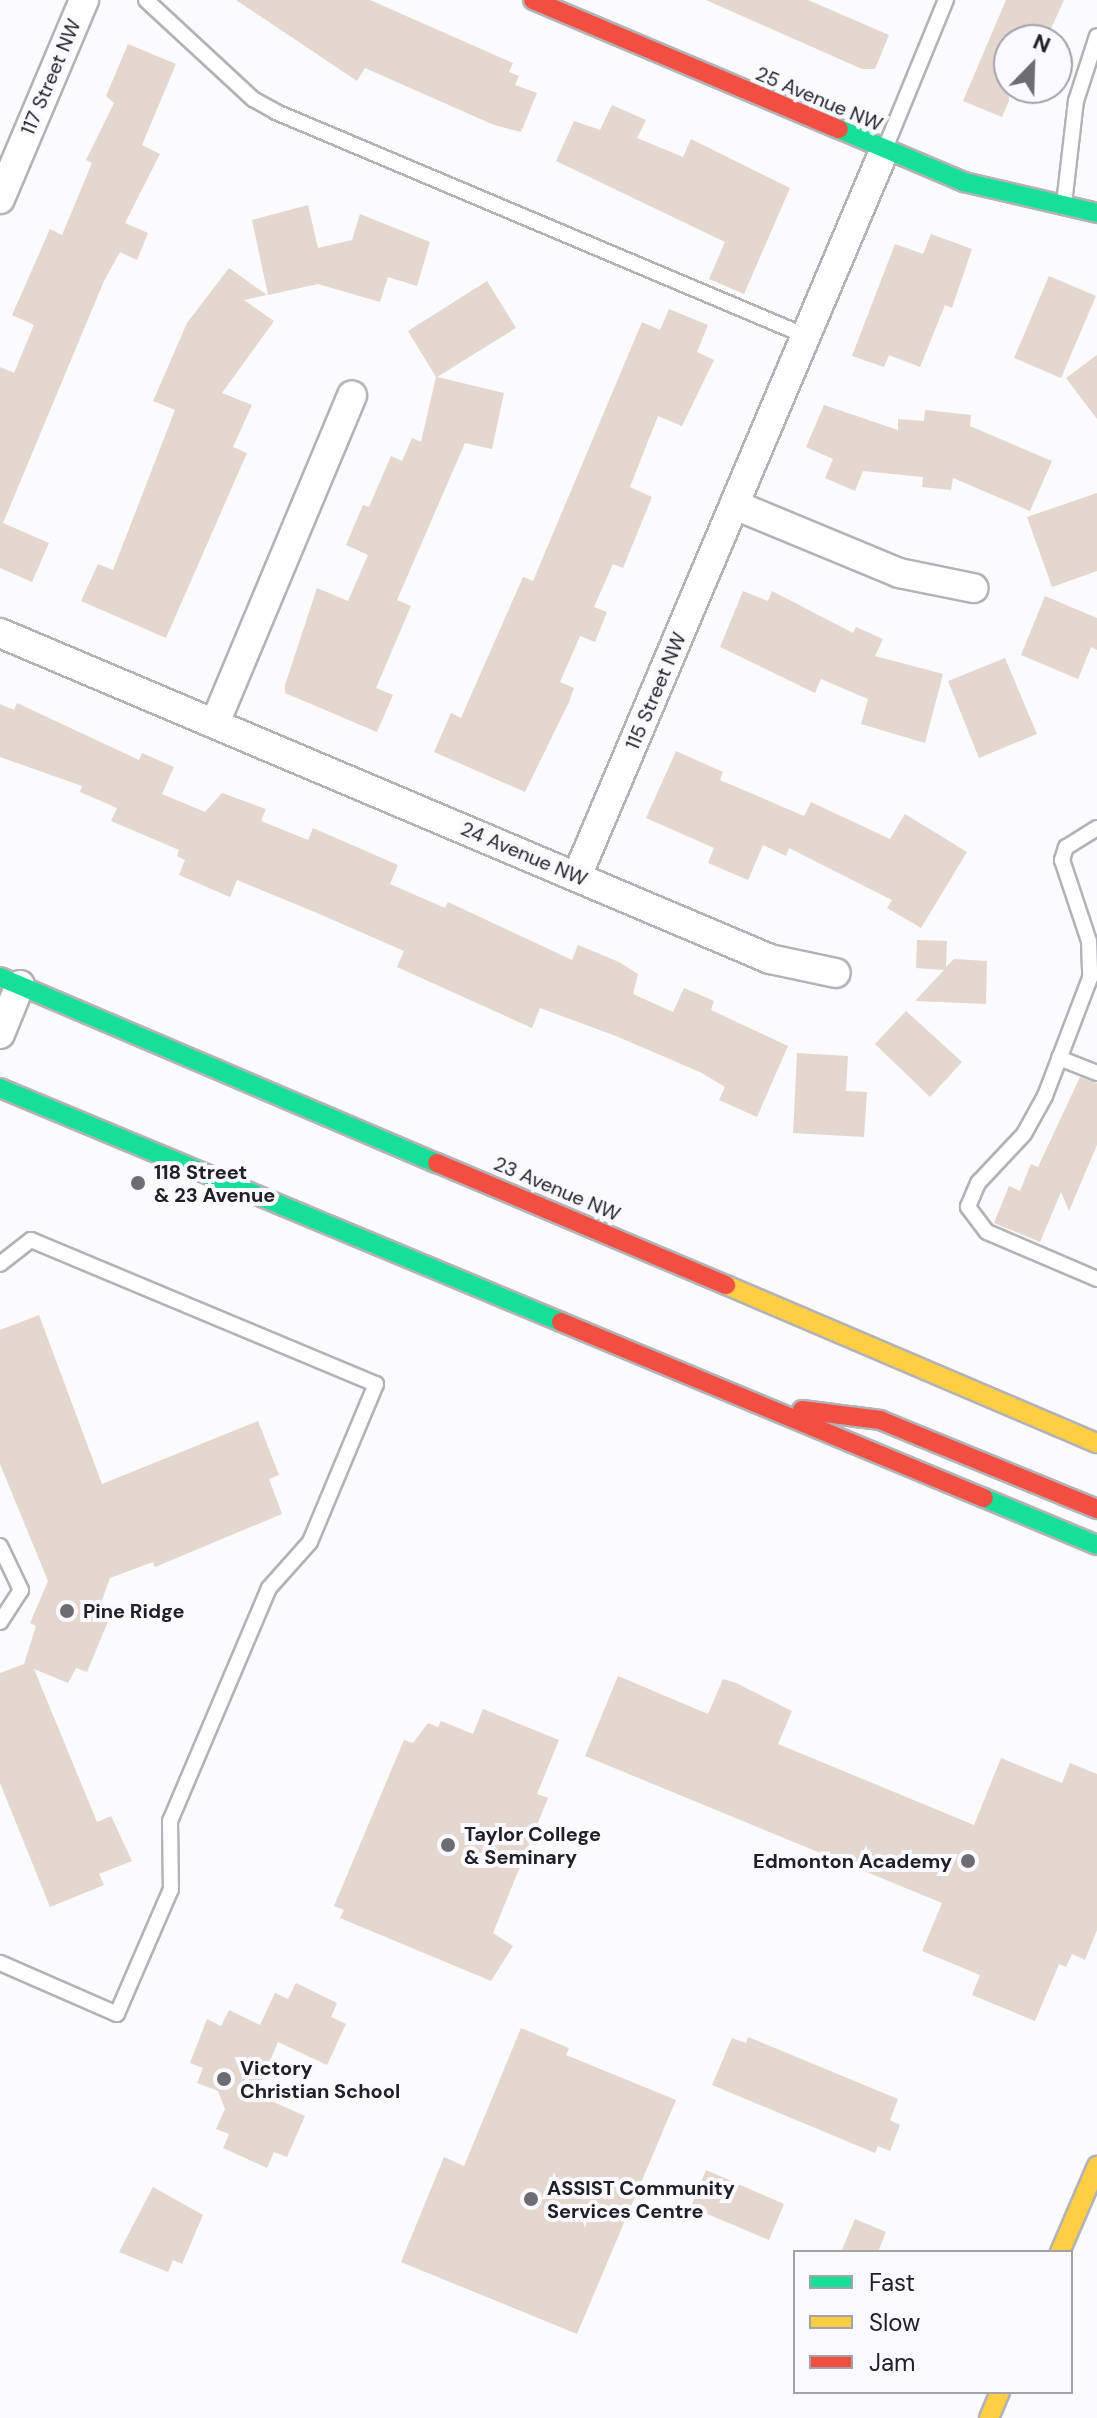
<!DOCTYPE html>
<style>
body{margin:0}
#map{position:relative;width:1097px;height:2418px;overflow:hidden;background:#fbfafc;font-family:"DM Sans",sans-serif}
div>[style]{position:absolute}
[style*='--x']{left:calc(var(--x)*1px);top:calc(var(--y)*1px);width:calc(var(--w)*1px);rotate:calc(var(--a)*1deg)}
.building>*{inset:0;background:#e4d7cf}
.roads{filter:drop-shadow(2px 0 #b4b2b6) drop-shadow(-2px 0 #b4b2b6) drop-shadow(0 2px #b4b2b6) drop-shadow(0 -2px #b4b2b6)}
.lane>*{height:14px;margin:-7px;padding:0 7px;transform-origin:7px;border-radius:7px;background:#fefeff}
.street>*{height:28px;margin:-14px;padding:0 14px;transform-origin:14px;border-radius:14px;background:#fefeff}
.fast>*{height:18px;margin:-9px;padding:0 9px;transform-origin:9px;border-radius:9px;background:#16e098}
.slow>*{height:18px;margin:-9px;padding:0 9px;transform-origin:9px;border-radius:9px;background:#ffcf43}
.jam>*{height:18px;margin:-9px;padding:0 9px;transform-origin:9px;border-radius:9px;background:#f24e42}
.dots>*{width:22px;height:22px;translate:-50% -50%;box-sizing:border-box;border:4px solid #faf9fd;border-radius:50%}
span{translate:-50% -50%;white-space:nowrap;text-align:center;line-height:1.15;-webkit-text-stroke:8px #faf9fd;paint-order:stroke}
.street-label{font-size:20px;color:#212026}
.poi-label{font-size:20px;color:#212026;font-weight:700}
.left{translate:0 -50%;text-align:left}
.right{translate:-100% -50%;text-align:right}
.legend{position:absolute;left:793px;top:2250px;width:280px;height:144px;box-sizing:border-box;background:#faf9fd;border:2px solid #a3a2a7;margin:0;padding:10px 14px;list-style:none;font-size:24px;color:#212026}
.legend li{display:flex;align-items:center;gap:16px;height:40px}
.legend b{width:40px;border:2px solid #a3a2a7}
.north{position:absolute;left:993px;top:24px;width:80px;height:80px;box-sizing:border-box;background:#faf9fd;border:2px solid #a3a2a7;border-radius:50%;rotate:23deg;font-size:22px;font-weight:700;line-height:32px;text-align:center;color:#212026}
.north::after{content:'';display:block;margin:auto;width:28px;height:36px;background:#6d6c71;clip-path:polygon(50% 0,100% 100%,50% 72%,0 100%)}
</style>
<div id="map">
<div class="building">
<div style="clip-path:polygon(236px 0,370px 0,513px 63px,509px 72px,519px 76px,515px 85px,537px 93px,521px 132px,494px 125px,365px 68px,357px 81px)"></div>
<div style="clip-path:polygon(706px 0,808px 0,889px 35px,875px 69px,862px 69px)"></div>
<div style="clip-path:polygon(1006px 0,1064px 0,1046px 40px,1009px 40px,1009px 101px,1002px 117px,963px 101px)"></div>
<div style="clip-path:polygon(128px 44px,176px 64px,142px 145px,160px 154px,125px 223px,148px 233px,137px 260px,120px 252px,104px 281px,3px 523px,49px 543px,32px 582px,0 568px,0 367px,14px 373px,34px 325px,12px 315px,50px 229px,62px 235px,92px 163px,86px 160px,114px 103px,106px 96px)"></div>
<div style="clip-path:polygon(612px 105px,646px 120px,637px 138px,683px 157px,691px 139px,790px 188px,744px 294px,709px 279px,725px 242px,556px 161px,574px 121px,600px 130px)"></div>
<div style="clip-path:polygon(308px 205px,318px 248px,352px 240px,360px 214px,430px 242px,417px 286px,388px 277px,380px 302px,318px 284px,268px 295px,252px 220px)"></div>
<div style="clip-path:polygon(931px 234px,972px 249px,952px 308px,945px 305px,920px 367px,889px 355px,884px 367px,852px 356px,895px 244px,923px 254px)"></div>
<div style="clip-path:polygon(229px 268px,267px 295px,244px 300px,274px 321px,222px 393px,252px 405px,233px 447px,247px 453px,166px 638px,81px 601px,98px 564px,113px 570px,175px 410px,153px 401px,187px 323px)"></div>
<div style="clip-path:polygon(1049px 276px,1096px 296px,1061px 378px,1014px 358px)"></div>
<div style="clip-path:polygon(487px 281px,516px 328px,437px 377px,504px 393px,492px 449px,465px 443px,397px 600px,411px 606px,376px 688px,393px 695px,377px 732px,285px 693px,285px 685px,317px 588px,348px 601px,368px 555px,346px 545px,363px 505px,369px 507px,391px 456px,402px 461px,412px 438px,421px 442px,436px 377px,408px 331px)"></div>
<div style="clip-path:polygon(669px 309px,708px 325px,697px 352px,714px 360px,682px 426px,658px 416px,630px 487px,652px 497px,623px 568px,613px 564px,594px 607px,607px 612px,595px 642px,580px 636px,560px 682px,574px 688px,569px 702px,525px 792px,434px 752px,451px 713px,461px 718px,523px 577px,533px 581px,642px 322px,660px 330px)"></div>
<div style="clip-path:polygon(1097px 355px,1097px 419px,1066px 378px)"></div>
<div style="clip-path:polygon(824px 405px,898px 430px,898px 419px,924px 421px,925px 410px,971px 415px,970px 426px,1052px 461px,1030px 511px,953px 478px,951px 490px,922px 487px,923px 477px,863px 471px,855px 491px,825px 478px,833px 459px,806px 447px)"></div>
<div style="clip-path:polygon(1097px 493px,1097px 571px,1052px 587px,1027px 517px)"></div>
<div style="clip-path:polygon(743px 591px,768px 601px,772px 591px,853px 633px,856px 627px,883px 639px,875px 656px,943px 674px,925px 743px,861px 724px,868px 699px,821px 679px,815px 693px,720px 647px)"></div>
<div style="clip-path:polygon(1045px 596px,1097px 618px,1097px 650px,1091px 647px,1078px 679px,1021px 655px)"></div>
<div style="clip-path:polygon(1005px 658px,1037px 734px,979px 758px,948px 681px)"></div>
<div style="clip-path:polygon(17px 703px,139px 760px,142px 753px,174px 767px,162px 794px,205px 812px,222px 793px,266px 809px,261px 821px,308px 840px,313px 828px,398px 865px,390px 884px,445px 908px,448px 902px,572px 960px,578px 945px,619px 962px,638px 974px,633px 994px,673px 1012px,684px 988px,714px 1001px,711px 1010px,788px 1046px,757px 1117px,719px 1100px,725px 1087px,702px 1073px,616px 1036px,540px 1008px,532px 1028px,397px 967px,404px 951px,317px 913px,237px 880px,230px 897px,179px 875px,185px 860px,177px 856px,179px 850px,111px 821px,117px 808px,80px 792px,82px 786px,0 757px,0 704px,14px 710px)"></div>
<div style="clip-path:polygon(676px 751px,723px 772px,720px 780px,804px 816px,811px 802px,890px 839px,905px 814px,967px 852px,921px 928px,887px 908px,892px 900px,789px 848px,786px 856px,763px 845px,748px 880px,708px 863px,714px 848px,646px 818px)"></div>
<div style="clip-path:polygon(917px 940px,947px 941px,946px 967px,954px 959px,987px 961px,986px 1004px,915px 1001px,944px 970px,916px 968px)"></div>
<div style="clip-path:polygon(906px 1011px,962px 1062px,930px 1097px,875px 1044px)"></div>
<div style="clip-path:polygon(797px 1053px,848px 1056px,846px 1091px,867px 1092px,864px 1137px,793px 1133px)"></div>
<div style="clip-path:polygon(1080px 1077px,1097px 1083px,1097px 1145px,1069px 1211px,1061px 1192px,1040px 1242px,994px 1223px,1009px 1186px,1020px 1191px,1031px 1164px,1038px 1167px)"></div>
<div style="clip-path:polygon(39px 1315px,102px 1484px,258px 1421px,279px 1475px,269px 1479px,282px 1514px,155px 1567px,153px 1562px,110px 1578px,97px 1614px,109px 1619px,87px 1672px,76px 1668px,68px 1683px,34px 1669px,97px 1822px,111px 1816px,132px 1861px,99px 1874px,104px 1885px,50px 1907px,0 1783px,0 1673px,24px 1664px,36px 1626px,30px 1623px,48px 1581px,0 1464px,0 1330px)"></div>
<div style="clip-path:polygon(618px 1676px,708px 1714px,723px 1679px,736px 1683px,792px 1711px,778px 1744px,974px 1825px,1001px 1758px,1062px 1783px,1070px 1763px,1097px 1774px,1097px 1930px,1085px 1960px,1072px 1954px,1066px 1967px,1059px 1964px,1035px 2021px,972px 1995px,980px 1975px,922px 1951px,942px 1903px,585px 1756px)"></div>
<div style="clip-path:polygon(483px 1709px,559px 1740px,537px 1794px,548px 1798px,493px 1933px,513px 1946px,491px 1981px,340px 1918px,344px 1910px,334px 1906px,404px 1740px,413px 1743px,428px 1723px,438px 1727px,441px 1721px,473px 1734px)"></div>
<div style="clip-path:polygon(296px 1983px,337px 2003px,331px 2017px,346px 2024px,327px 2065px,278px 2042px,256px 2094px,305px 2116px,287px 2157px,274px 2152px,267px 2168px,223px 2148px,229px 2134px,216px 2129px,225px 2109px,218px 2091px,197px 2083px,203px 2068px,190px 2063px,207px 2019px,221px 2026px,229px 2010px,260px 2025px,275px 1993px,288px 1999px)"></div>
<div style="clip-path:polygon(521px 2028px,569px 2048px,566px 2055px,676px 2100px,577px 2334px,401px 2262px,444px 2157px,464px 2166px)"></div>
<div style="clip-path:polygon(748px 2037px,898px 2099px,890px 2120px,900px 2125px,890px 2151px,878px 2146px,875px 2153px,712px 2085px,732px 2038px,746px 2043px)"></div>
<div style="clip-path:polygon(706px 2170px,784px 2204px,769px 2240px,691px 2207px)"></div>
<div style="clip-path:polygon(153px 2187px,203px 2215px,182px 2264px,173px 2260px,168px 2272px,119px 2252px)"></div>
<div style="clip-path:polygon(855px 2219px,886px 2232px,878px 2252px,841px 2252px)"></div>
</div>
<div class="roads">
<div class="lane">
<div style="--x:146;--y:0;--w:146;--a:42.8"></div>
<div style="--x:253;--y:99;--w:26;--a:29"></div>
<div style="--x:276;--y:112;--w:575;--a:22.91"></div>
<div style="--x:886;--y:146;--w:158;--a:-67.7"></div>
<div style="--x:1064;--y:204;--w:104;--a:-83.4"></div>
<div style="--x:1076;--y:101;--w:68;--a:-72.1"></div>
<div style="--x:1097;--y:828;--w:36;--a:148"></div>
<div style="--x:1066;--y:847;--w:14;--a:107"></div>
<div style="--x:1062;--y:860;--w:85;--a:71.6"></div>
<div style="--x:1089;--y:941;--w:37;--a:88"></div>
<div style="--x:1090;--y:978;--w:126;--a:110.9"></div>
<div style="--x:1045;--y:1096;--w:43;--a:118.9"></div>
<div style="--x:1024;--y:1134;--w:67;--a:133.2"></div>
<div style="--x:978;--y:1183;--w:26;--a:113"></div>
<div style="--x:968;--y:1207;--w:31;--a:53"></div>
<div style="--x:987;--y:1232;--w:120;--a:23.1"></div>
<div style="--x:1059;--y:1058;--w:41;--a:21.5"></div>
<div style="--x:0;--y:1264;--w:39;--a:-38"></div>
<div style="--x:31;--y:1240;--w:374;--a:22.7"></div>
<div style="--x:376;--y:1384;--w:171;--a:112.7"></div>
<div style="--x:310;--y:1542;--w:62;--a:131.7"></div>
<div style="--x:269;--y:1588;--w:253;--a:113"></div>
<div style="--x:170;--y:1821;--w:68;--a:89.2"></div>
<div style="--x:171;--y:1889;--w:136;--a:113.4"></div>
<div style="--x:117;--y:2014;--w:128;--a:-156.4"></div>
<div style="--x:0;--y:1546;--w:49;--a:64.5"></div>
<div style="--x:21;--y:1590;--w:38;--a:123"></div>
</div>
<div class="street">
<div style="--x:0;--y:199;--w:216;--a:-67.1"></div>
<div style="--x:735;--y:505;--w:178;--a:22.5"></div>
<div style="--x:899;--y:573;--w:76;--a:11.5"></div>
<div style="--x:0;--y:633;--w:836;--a:22.95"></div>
<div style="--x:770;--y:959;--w:67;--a:12"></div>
<div style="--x:215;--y:723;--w:355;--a:-67.3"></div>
<div style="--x:577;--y:876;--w:787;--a:-67.05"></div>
<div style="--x:0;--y:1034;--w:53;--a:-67.8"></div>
</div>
<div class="fast">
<div style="--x:839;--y:129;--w:136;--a:23"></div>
<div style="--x:964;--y:182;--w:137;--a:13.1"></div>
<div style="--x:0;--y:977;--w:475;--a:23.1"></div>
<div style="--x:0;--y:1088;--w:608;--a:22.64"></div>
<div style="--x:984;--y:1498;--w:122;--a:22.6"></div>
</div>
<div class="slow">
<div style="--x:726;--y:1285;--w:403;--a:23.1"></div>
<div style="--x:1060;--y:2252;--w:94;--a:-66.7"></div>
<div style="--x:989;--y:2418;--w:28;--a:-67"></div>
</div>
<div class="jam">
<div style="--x:533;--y:0;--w:332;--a:22.9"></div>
<div style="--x:437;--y:1163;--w:314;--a:22.9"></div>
<div style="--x:561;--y:1322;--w:458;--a:22.6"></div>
<div style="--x:802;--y:1410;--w:79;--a:7.3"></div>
<div style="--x:880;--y:1420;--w:235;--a:22.3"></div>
</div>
</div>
<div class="dots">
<div style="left:138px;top:1183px;background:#6d6c71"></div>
<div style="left:67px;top:1611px;background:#6d6c71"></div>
<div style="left:448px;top:1845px;background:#6d6c71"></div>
<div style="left:968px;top:1861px;background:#6d6c71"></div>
<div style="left:224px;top:2079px;background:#6d6c71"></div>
<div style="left:531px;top:2199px;background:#6d6c71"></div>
</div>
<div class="street-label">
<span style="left:51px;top:77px;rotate:-67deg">117 Street NW</span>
<span style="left:819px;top:99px;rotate:23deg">25 Avenue NW</span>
<span style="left:656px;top:691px;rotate:-67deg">115 Street NW</span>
<span style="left:524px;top:854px;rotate:23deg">24 Avenue NW</span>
<span style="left:557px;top:1189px;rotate:23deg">23 Avenue NW</span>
</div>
<div class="poi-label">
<span class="left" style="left:154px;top:1184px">118 Street<br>&amp; 23 Avenue</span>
<span class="left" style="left:83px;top:1611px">Pine Ridge</span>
<span class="left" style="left:464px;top:1846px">Taylor College<br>&amp; Seminary</span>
<span class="right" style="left:952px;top:1861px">Edmonton Academy</span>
<span class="left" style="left:240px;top:2080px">Victory<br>Christian School</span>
<span class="left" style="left:547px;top:2200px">ASSIST Community<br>Services Centre</span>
</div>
<ul class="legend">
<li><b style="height:10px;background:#16e098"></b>Fast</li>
<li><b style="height:10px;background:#ffcf43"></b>Slow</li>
<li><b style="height:10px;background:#f24e42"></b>Jam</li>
</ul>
<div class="north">N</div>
</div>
